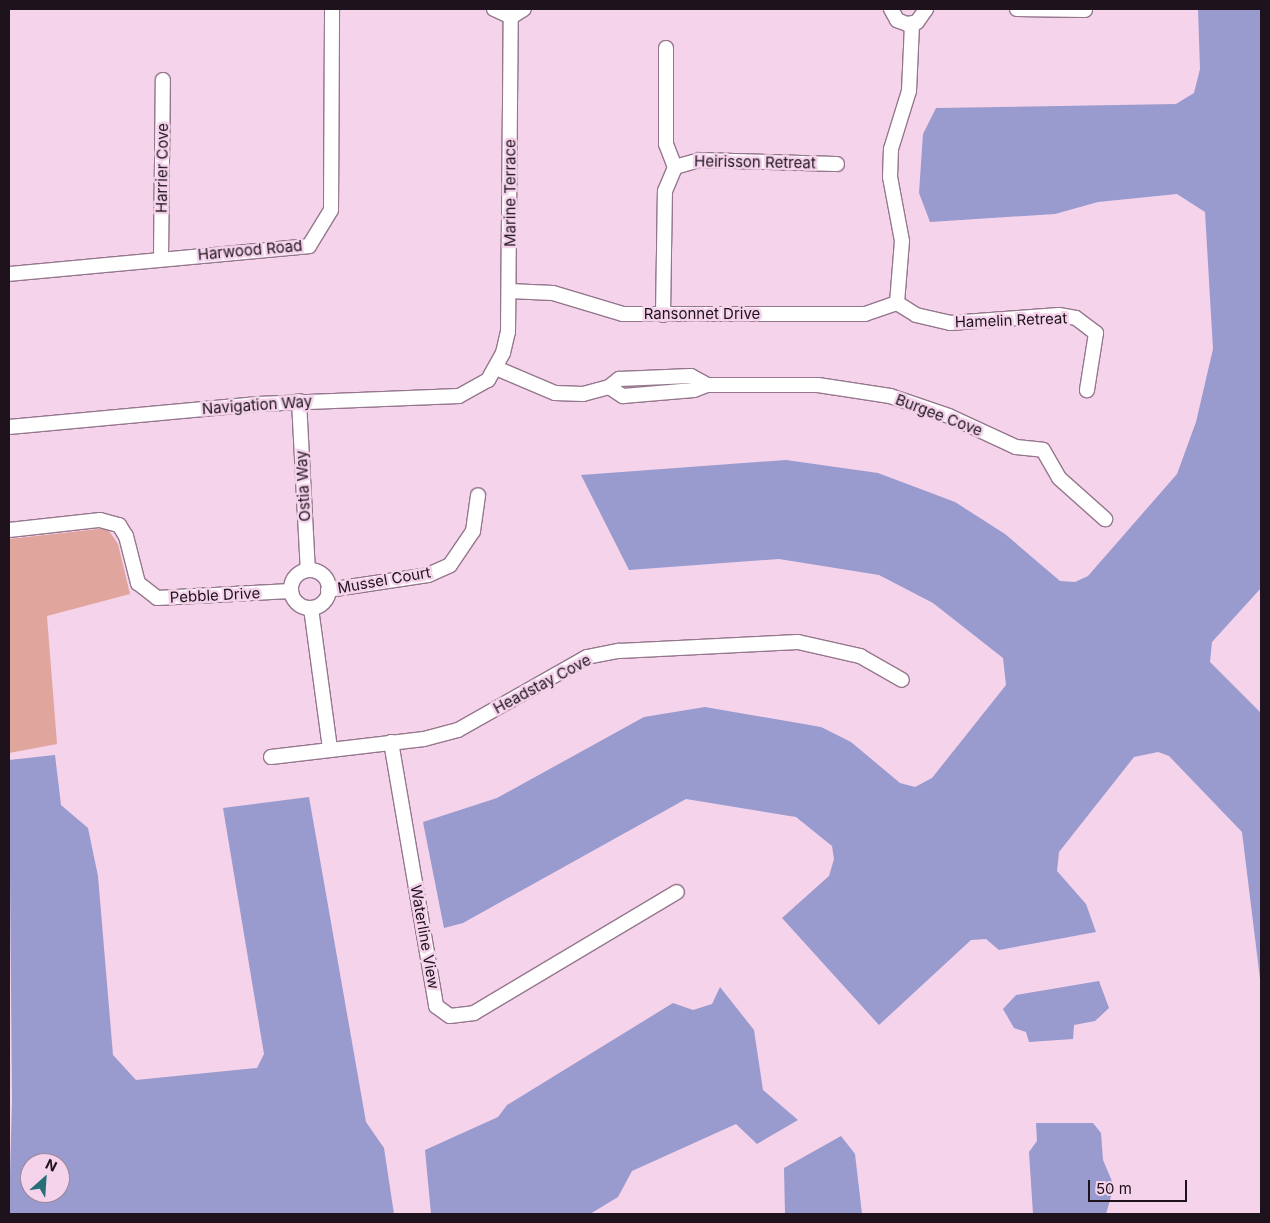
<!DOCTYPE html>
<style>
body{margin:0}
#map{position:relative;width:1270px;height:1223px;overflow:hidden;background:#f4d3eb;font-family:Inter,sans-serif}
div>[style]{position:absolute}
[style*='--x']{left:calc(var(--x)*1px);top:calc(var(--y)*1px);width:calc(var(--w)*1px);rotate:calc(var(--a)*1deg)}
.green>*{inset:0;background:#e0a69e}
.water>*{inset:0;background:#999ace}
.roads{filter:drop-shadow(1px 0 #95778d) drop-shadow(-1px 0 #95778d) drop-shadow(0 1px #95778d) drop-shadow(0 -1px #95778d)}
.minor>*{height:14px;margin:-7px;padding:0 7px;transform-origin:7px;border-radius:7px;background:#fff}
.minor>.ring{margin:-7px;padding:0;box-sizing:content-box;background:none;border:14px solid #fff;border-radius:50%}
span{translate:-50% -50%;white-space:nowrap;text-align:center;line-height:1.15;-webkit-text-stroke:5px #f4d3eb;paint-order:stroke}
.street-label{font-size:15px;color:#1e131c}
.frame{position:absolute;inset:0;border:10px solid #1e131c;pointer-events:none}
.north{position:absolute;left:20px;top:1153px;width:50px;height:50px;box-sizing:border-box;background:#f4d3eb;border:1px solid #9e8698;border-radius:50%;rotate:26deg;font-size:14px;font-weight:700;line-height:20px;text-align:center;color:#1e131c}
.north::after{content:'';display:block;margin:auto;width:18px;height:22px;background:#266f78;clip-path:polygon(50% 0,100% 100%,50% 72%,0 100%)}
.scale{position:absolute;left:1088px;top:1180px;width:99px;height:22px;box-sizing:border-box;border:2px solid #1e131c;border-top:0;padding-left:6px;font-size:15px;line-height:18px;white-space:nowrap;color:#1e131c;-webkit-text-stroke:4px #f4d3eb;paint-order:stroke}
</style>
<div id="map">
<div class="green">
<div style="clip-path:polygon(107px 528px,118px 544px,130px 594px,47px 616px,57px 744px,9px 753px,9px 539px)"></div>
</div>
<div class="water">
<div style="clip-path:polygon(1198px 9px,1261px 9px,1261px 588px,1212px 642px,1210px 662px,1261px 713px,1261px 987px,1242px 832px,1169px 756px,1158px 752px,1134px 757px,1059px 852px,1057px 871px,1086px 904px,1096px 932px,999px 950px,986px 939px,971px 940px,879px 1025px,782px 918px,829px 876px,834px 859px,832px 846px,796px 817px,686px 799px,463px 923px,444px 928px,423px 822px,497px 798px,644px 717px,705px 707px,821px 727px,851px 742px,900px 783px,915px 787px,932px 778px,1006px 685px,1003px 658px,933px 603px,879px 575px,779px 559px,629px 570px,581px 475px,786px 460px,878px 473px,955px 502px,1005px 534px,1060px 581px,1075px 582px,1088px 576px,1177px 474px,1196px 422px,1213px 349px,1205px 212px,1177px 194px,1098px 202px,1055px 214px,930px 222px,919px 193px,923px 134px,936px 108px,1176px 104px,1194px 93px,1200px 69px)"></div>
<div style="clip-path:polygon(evenodd,55px 755px,61px 805px,88px 828px,98px 876px,113px 1055px,136px 1080px,257px 1068px,264px 1054px,223px 808px,309px 797px,366px 1122px,384px 1148px,394px 1214px,9px 1214px,12px 1101px,9px 760px,55px 755px,30px 1163px,60px 1163px,60px 1193px,30px 1193px,30px 1163px)"></div>
<div style="clip-path:polygon(1099px 981px,1109px 1008px,1095px 1021px,1074px 1025px,1073px 1039px,1029px 1042px,1026px 1032px,1014px 1028px,1003px 1009px,1016px 995px)"></div>
<div style="clip-path:polygon(720px 987px,754px 1030px,763px 1090px,798px 1120px,757px 1144px,736px 1124px,632px 1171px,618px 1197px,590px 1214px,431px 1214px,425px 1150px,498px 1117px,507px 1105px,673px 1003px,693px 1010px,712px 1004px)"></div>
<div style="clip-path:polygon(1036px 1123px,1093px 1123px,1101px 1133px,1103px 1160px,1114px 1186px,1106px 1214px,1033px 1214px,1029px 1152px,1037px 1141px)"></div>
<div style="clip-path:polygon(841px 1136px,855px 1154px,862px 1214px,785px 1214px,784px 1168px)"></div>
</div>
<div class="roads">
<div class="minor">
<div style="--x:494;--y:9;--w:19;--a:25"></div>
<div style="--x:511;--y:17;--w:15;--a:-32"></div>
<div style="--x:891;--y:9;--w:13;--a:61"></div>
<div style="--x:897;--y:20;--w:11;--a:22"></div>
<div style="--x:907;--y:24;--w:10;--a:-11"></div>
<div style="--x:917;--y:22;--w:16;--a:-55"></div>
<div style="--x:1017;--y:9;--w:68;--a:0.8"></div>
<div style="--x:666;--y:48;--w:96;--a:90"></div>
<div style="--x:666;--y:144;--w:25;--a:69"></div>
<div style="--x:161;--y:257;--w:177;--a:-89.4"></div>
<div style="--x:9;--y:274;--w:301;--a:-5.3"></div>
<div style="--x:309;--y:246;--w:42;--a:-58.6"></div>
<div style="--x:331;--y:210;--w:201;--a:-89.7"></div>
<div style="--x:509;--y:291;--w:44;--a:2.6"></div>
<div style="--x:553;--y:293;--w:73;--a:16.7"></div>
<div style="--x:623;--y:314;--w:242;--a:0"></div>
<div style="--x:865;--y:314;--w:34;--a:-19"></div>
<div style="--x:897;--y:303;--w:62;--a:-85.4"></div>
<div style="--x:902;--y:241;--w:65;--a:-100.6"></div>
<div style="--x:890;--y:177;--w:28;--a:-88"></div>
<div style="--x:891;--y:149;--w:61;--a:-72.8"></div>
<div style="--x:909;--y:91;--w:67;--a:-87.4"></div>
<div style="--x:897;--y:303;--w:22;--a:32"></div>
<div style="--x:916;--y:315;--w:35;--a:13"></div>
<div style="--x:950;--y:323;--w:109;--a:-4.2"></div>
<div style="--x:1059;--y:315;--w:17;--a:10"></div>
<div style="--x:1076;--y:318;--w:25;--a:37"></div>
<div style="--x:1096;--y:333;--w:58;--a:99"></div>
<div style="--x:663;--y:315;--w:124;--a:-89.1"></div>
<div style="--x:665;--y:191;--w:26;--a:-67"></div>
<div style="--x:675;--y:167;--w:25;--a:-16"></div>
<div style="--x:699;--y:160;--w:138;--a:1.7"></div>
<div style="--x:496;--y:368;--w:64;--a:23"></div>
<div style="--x:555;--y:393;--w:28;--a:2"></div>
<div style="--x:583;--y:394;--w:27;--a:-15"></div>
<div style="--x:609;--y:387;--w:13;--a:-39"></div>
<div style="--x:619;--y:379;--w:72;--a:-2.4"></div>
<div style="--x:691;--y:376;--w:18;--a:29"></div>
<div style="--x:609;--y:387;--w:17;--a:33"></div>
<div style="--x:623;--y:396;--w:71;--a:-4.8"></div>
<div style="--x:694;--y:390;--w:14;--a:-21"></div>
<div style="--x:707;--y:385;--w:111;--a:0"></div>
<div style="--x:818;--y:385;--w:73;--a:8.7"></div>
<div style="--x:890;--y:396;--w:62;--a:18.7"></div>
<div style="--x:949;--y:416;--w:74;--a:24.8"></div>
<div style="--x:1016;--y:447;--w:27;--a:6"></div>
<div style="--x:1043;--y:450;--w:32;--a:60"></div>
<div style="--x:1059;--y:478;--w:62;--a:41.7"></div>
<div style="--x:299;--y:401;--w:169;--a:87"></div>
<div style="--x:9;--y:427;--w:250;--a:-5.3"></div>
<div style="--x:258;--y:404;--w:201;--a:-2.3"></div>
<div style="--x:459;--y:396;--w:33;--a:-29"></div>
<div style="--x:488;--y:380;--w:31;--a:-61"></div>
<div style="--x:503;--y:353;--w:22;--a:-77"></div>
<div style="--x:508;--y:332;--w:315;--a:-89.5"></div>
<div style="--x:9;--y:530;--w:92;--a:-6.3"></div>
<div style="--x:100;--y:520;--w:20;--a:15"></div>
<div style="--x:119;--y:525;--w:13;--a:58"></div>
<div style="--x:126;--y:536;--w:49;--a:75.7"></div>
<div style="--x:138;--y:583;--w:24;--a:38"></div>
<div style="--x:157;--y:598;--w:134;--a:-3"></div>
<div class="ring" style="left:291px;top:570px;width:24px;height:24px"></div>
<div style="--x:328;--y:590;--w:101;--a:-8.5"></div>
<div style="--x:428;--y:575;--w:24;--a:-24"></div>
<div style="--x:450;--y:565;--w:41;--a:-55.9"></div>
<div style="--x:473;--y:531;--w:36;--a:-82"></div>
<div style="--x:311;--y:608;--w:142;--a:82.3"></div>
<div style="--x:391;--y:742;--w:268;--a:80.3"></div>
<div style="--x:436;--y:1006;--w:17;--a:36"></div>
<div style="--x:450;--y:1016;--w:24;--a:-7"></div>
<div style="--x:474;--y:1013;--w:236;--a:-30.8"></div>
<div style="--x:271;--y:757;--w:154;--a:-6.7"></div>
<div style="--x:424;--y:739;--w:35;--a:-15"></div>
<div style="--x:458;--y:730;--w:148;--a:-29.5"></div>
<div style="--x:587;--y:657;--w:33;--a:-11"></div>
<div style="--x:619;--y:651;--w:179;--a:-2.9"></div>
<div style="--x:798;--y:642;--w:64;--a:12.7"></div>
<div style="--x:860;--y:656;--w:48;--a:29.7"></div>
</div>
</div>
<div class="street-label">
<span style="left:755px;top:162px;rotate:1deg">Heirisson Retreat</span>
<span style="left:162px;top:168px;rotate:-89deg">Harrier Cove</span>
<span style="left:510px;top:193px;rotate:-90deg">Marine Terrace</span>
<span style="left:250px;top:250px;rotate:-5deg">Harwood Road</span>
<span style="left:702px;top:314px">Ransonnet Drive</span>
<span style="left:1011px;top:320px;rotate:-2deg">Hamelin Retreat</span>
<span style="left:257px;top:405px;rotate:-4deg">Navigation Way</span>
<span style="left:939px;top:415px;rotate:21deg">Burgee Cove</span>
<span style="left:303px;top:486px;rotate:-93deg">Ostia Way</span>
<span style="left:384px;top:580px;rotate:-10deg">Mussel Court</span>
<span style="left:215px;top:595px;rotate:-3deg">Pebble Drive</span>
<span style="left:542px;top:684px;rotate:-28deg">Headstay Cove</span>
<span style="left:425px;top:937px;rotate:80deg">Waterline View</span>
</div>
<div class="frame"></div>
<div class="north">N</div>
<div class="scale">50 m</div>
</div>
